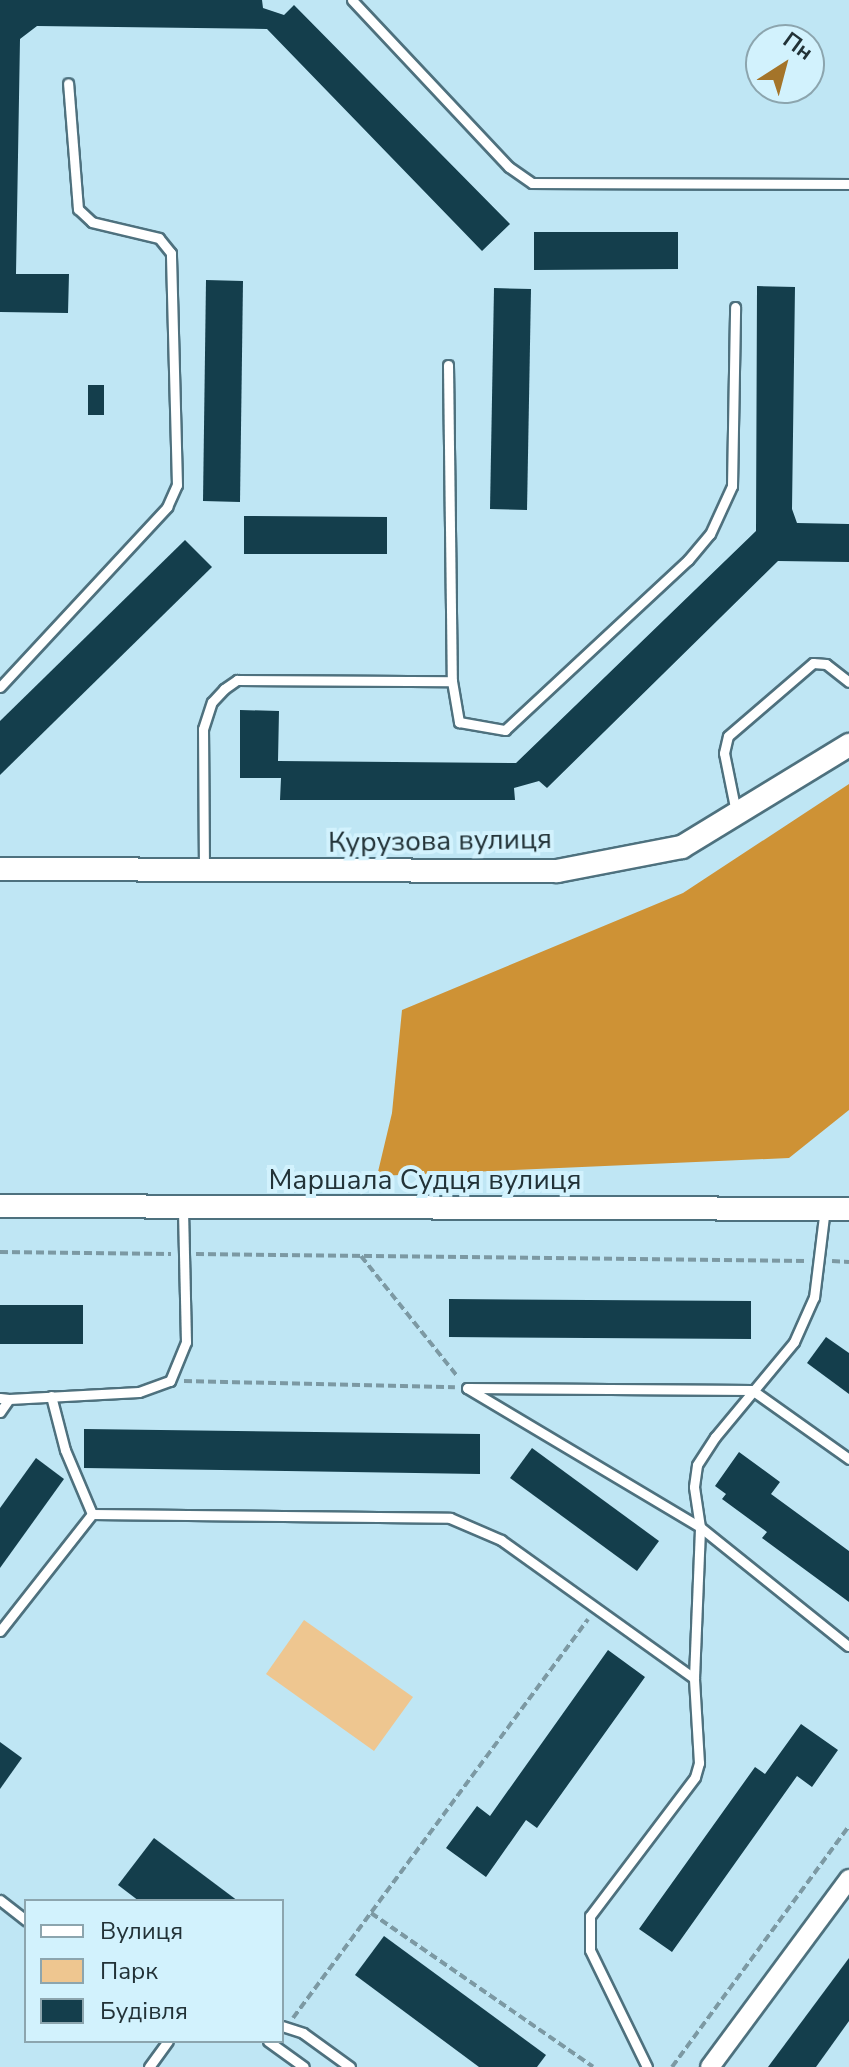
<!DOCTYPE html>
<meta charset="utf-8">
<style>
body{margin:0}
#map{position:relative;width:849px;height:2067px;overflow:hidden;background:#bfe6f4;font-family:"Nunito Sans",sans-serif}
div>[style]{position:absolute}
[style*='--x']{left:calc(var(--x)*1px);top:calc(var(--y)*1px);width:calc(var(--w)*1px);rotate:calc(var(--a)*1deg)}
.green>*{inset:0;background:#eec690}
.forest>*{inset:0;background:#ce9235}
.building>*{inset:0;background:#143e4c}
.path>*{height:4px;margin-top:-2px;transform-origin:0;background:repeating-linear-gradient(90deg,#7c99a3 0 8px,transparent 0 12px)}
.roads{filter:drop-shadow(2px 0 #4e717e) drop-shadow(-2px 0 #4e717e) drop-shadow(0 2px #4e717e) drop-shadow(0 -2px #4e717e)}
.service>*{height:9px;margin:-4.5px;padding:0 4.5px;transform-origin:4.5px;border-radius:4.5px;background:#fff}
.minor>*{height:18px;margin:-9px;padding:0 9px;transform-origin:9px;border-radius:9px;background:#fff}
.tertiary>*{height:22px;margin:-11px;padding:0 11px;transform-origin:11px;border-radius:11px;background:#fff}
span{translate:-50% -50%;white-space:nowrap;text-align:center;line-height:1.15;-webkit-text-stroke:8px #d2f2fd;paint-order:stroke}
.street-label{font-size:28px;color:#223237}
.legend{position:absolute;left:24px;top:1899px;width:260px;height:144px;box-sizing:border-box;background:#d2f2fd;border:2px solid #8ca5ae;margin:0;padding:10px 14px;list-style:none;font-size:24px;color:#223237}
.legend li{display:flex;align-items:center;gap:16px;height:40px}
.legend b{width:40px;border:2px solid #8ca5ae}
.north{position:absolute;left:745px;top:24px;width:80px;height:80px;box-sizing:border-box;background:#d2f2fd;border:2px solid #8ca5ae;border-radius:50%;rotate:36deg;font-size:22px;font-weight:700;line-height:32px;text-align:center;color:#223237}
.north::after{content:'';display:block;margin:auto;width:28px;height:36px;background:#a47429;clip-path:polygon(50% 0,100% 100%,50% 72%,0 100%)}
</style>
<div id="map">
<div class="green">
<div style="clip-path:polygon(304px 1620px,413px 1697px,374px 1751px,266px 1674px)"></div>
</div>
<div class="forest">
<div style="clip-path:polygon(849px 784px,849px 1110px,789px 1158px,377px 1176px,392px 1113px,402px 1010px,683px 893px)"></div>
</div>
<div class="building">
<div style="clip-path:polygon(0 0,262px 0,263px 8px,284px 15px,294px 5px,510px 224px,482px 251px,267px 29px,37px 26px,20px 39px,16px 274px,69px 274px,68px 313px,0 312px)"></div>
<div style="clip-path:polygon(534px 232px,678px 232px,678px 269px,534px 270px)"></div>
<div style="clip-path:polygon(206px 280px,243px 281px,240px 502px,203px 501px)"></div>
<div style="clip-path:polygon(757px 286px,795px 287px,792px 509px,797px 523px,849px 524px,849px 562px,778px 561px,547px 788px,539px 781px,514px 788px,515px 800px,280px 800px,281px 778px,240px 778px,240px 710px,279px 711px,278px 761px,516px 763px,756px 531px)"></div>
<div style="clip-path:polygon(494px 288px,531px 289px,527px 510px,490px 509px)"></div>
<div style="clip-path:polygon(88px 385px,104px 385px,104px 415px,88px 415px)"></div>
<div style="clip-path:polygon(244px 516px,387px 517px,387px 554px,244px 554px)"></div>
<div style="clip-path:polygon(185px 540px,212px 567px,0 775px,0 721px)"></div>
<div style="clip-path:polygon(449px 1299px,751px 1301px,751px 1339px,449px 1337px)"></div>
<div style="clip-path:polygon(0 1305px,83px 1305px,83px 1344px,0 1344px)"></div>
<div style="clip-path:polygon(826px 1337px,849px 1353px,849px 1394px,807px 1363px)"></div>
<div style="clip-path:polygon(84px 1429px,480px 1434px,480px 1474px,84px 1468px)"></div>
<div style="clip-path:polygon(532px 1448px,659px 1541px,637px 1571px,510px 1478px)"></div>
<div style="clip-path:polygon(739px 1452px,780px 1482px,771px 1494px,849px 1551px,849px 1602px,762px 1538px,767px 1532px,722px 1499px,726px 1494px,715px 1486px)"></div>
<div style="clip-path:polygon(36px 1458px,64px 1479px,0 1568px,0 1508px)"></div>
<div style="clip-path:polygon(608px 1650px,645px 1677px,537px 1828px,526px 1820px,486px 1877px,446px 1848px,477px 1806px,490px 1816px)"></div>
<div style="clip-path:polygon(801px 1724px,838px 1750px,812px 1787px,797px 1776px,672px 1952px,639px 1929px,755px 1767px,765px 1774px)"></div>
<div style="clip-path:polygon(0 1742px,22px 1758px,0 1789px)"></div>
<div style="clip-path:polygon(154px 1838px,238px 1901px,139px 1901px,118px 1885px)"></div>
<div style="clip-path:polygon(384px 1936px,546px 2055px,537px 2067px,479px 2067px,355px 1975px)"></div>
<div style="clip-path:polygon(849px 1958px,849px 2021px,816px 2067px,768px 2067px)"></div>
</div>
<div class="path">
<div style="--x:0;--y:1252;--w:171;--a:0.7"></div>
<div style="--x:196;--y:1254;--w:611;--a:0.66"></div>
<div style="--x:361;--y:1256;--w:155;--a:51.3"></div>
<div style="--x:832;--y:1261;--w:17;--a:3"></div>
<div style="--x:184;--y:1381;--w:271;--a:1.3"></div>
<div style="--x:371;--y:1913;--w:270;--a:34.7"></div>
<div style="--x:293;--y:2018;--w:496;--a:-53.5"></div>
<div style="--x:672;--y:2067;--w:299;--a:-53.7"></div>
</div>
<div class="roads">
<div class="service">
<div style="--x:352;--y:0;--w:229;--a:46.8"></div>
<div style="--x:509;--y:167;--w:28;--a:35"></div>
<div style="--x:532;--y:183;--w:317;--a:0.2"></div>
<div style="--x:448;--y:365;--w:316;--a:89.3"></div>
<div style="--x:0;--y:687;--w:246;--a:-47.1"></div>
<div style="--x:167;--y:507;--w:24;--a:-66"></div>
<div style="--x:177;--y:485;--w:232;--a:-91.5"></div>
<div style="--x:171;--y:253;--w:19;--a:-129"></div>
<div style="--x:159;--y:238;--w:69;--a:-166.6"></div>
<div style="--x:92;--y:222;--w:19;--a:-137"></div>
<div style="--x:78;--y:209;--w:126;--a:-94.5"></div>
<div style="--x:736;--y:812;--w:60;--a:-101.5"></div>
<div style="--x:724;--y:753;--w:17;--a:-77"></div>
<div style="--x:728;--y:736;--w:112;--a:-40.7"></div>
<div style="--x:813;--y:663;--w:13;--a:4"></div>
<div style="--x:826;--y:664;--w:29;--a:38"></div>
<div style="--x:204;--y:870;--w:141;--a:-90.4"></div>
<div style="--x:203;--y:729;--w:28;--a:-72"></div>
<div style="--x:212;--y:702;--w:18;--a:-47"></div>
<div style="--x:224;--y:689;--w:16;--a:-35"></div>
<div style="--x:237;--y:680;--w:215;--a:0.3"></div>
<div style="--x:452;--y:681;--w:42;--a:80.3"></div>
<div style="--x:459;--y:722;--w:47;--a:9.9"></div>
<div style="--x:505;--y:730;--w:250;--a:-42.9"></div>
<div style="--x:688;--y:560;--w:34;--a:-50"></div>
<div style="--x:710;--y:534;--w:53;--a:-65.4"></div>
<div style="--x:732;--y:486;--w:179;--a:-89"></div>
<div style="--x:825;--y:1208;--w:90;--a:97"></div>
<div style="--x:814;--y:1297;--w:49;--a:114"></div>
<div style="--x:794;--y:1342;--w:124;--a:129.7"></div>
<div style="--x:715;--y:1437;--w:33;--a:123"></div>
<div style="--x:697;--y:1465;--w:22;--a:98"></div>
<div style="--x:694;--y:1487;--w:40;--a:81.5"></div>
<div style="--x:700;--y:1527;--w:190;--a:38.8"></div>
<div style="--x:51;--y:1396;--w:56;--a:75.5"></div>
<div style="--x:65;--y:1450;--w:69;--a:67.1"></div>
<div style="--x:0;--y:1398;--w:9;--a:6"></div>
<div style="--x:9;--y:1399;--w:16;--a:125"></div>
<div style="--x:9;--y:1399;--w:130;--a:-3.1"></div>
<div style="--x:139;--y:1392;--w:33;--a:-20"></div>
<div style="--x:170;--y:1381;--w:42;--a:-67.7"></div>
<div style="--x:186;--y:1342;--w:134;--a:-91.3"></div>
<div style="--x:0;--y:1631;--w:149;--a:-51.8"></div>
<div style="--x:92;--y:1514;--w:358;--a:0.6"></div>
<div style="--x:450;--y:1518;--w:56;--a:23.3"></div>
<div style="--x:501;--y:1540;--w:237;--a:35.6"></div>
<div style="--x:0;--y:1900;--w:33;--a:38"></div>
<div style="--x:282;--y:2026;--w:22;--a:18"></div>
<div style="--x:303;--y:2033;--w:58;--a:35.9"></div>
<div style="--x:268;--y:2041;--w:44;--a:35.8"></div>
<div style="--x:149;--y:2067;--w:32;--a:-54"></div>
<div style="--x:647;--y:2067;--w:130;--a:-116"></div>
<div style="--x:590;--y:1950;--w:34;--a:-90"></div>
<div style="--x:590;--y:1916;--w:174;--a:-52.9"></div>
<div style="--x:695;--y:1777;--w:15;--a:-74"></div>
<div style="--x:699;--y:1763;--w:85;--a:-93.4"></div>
<div style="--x:694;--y:1678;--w:151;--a:-87.7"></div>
<div style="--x:700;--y:1527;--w:271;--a:-149.2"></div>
<div style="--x:467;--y:1388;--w:285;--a:0.4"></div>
<div style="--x:752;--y:1390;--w:119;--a:35.4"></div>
</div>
<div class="minor">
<div style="--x:710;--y:2067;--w:234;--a:-53.5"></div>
</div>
<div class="tertiary">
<div style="--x:0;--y:869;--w:557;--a:0.21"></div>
<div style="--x:557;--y:871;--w:127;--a:-10.9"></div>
<div style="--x:682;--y:847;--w:196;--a:-31.4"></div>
<div style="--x:0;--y:1206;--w:849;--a:0.2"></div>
</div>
</div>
<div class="street-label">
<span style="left:440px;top:841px;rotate:-1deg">Курузова вулиця</span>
<span style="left:425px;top:1180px">Маршала Судця вулиця</span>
</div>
<ul class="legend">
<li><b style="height:10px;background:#fff"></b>Вулиця</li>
<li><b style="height:22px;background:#eec690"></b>Парк</li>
<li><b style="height:22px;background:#143e4c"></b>Будівля</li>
</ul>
<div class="north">Пн</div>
</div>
